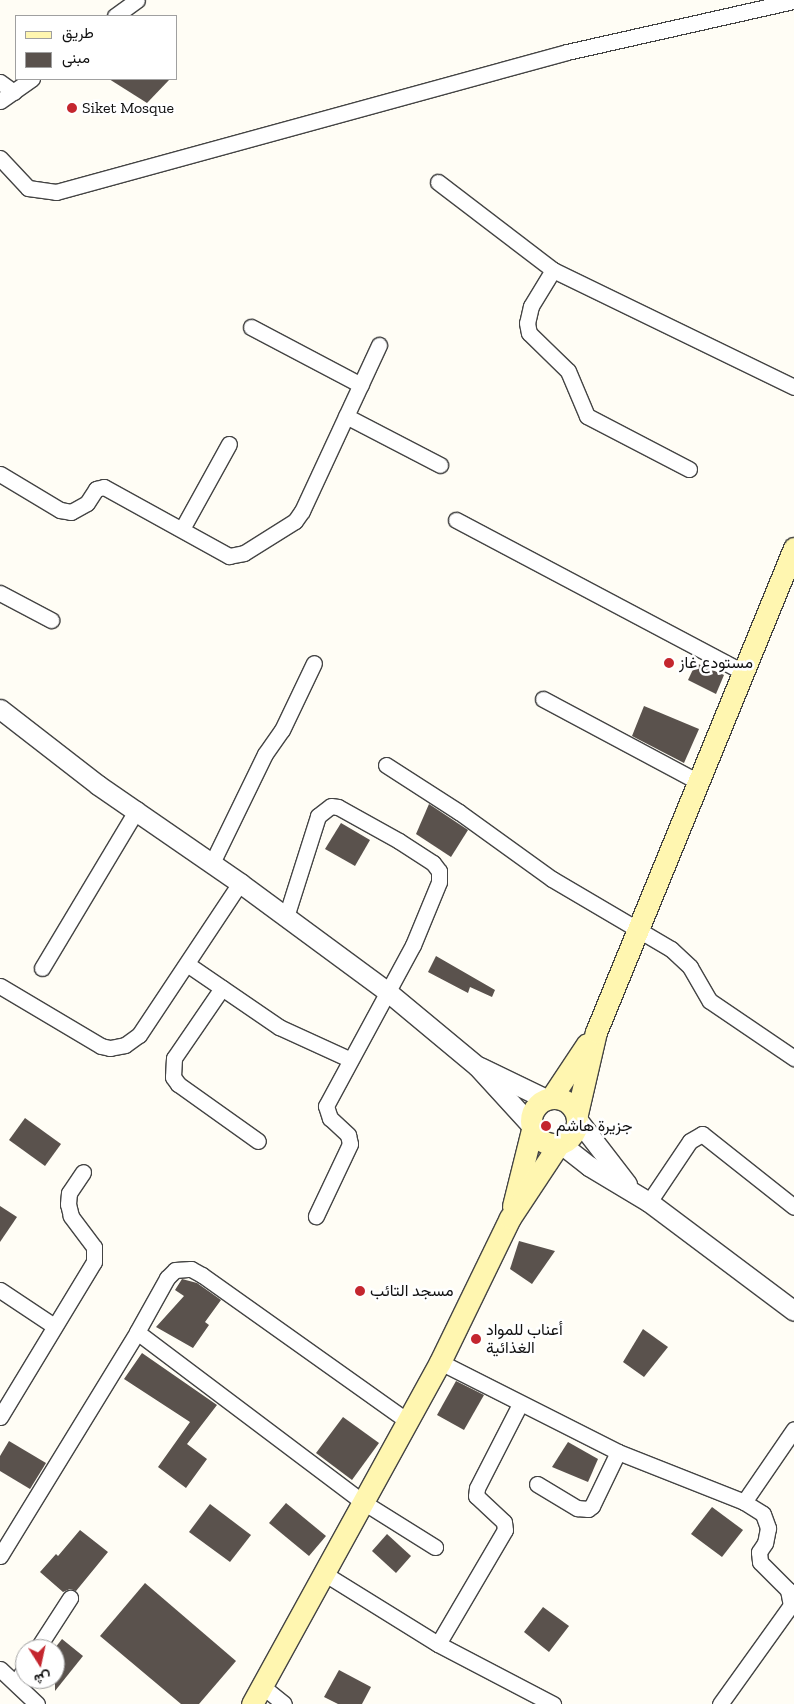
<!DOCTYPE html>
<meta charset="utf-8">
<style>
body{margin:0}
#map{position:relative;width:794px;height:1704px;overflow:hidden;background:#fffdf5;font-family:"Zilla Slab",Vazirmatn,serif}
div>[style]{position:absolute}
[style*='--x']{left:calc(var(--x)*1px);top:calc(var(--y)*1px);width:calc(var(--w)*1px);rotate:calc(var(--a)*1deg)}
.building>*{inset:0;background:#5a524d}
.roads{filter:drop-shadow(1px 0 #444) drop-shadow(-1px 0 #444) drop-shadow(0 1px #444) drop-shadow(0 -1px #444)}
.minor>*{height:15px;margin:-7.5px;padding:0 7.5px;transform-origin:7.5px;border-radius:7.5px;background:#fff}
.tertiary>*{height:19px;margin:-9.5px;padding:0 9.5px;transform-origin:9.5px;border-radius:9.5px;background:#fff}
.secondary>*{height:21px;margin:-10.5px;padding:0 10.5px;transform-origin:10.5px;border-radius:10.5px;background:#fff6b0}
.secondary>.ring{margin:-10.5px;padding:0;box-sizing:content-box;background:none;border:21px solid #fff6b0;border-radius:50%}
.dots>*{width:14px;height:14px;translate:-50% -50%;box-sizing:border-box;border:2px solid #fff;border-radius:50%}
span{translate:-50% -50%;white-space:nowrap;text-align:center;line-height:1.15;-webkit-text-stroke:5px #fff;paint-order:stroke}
.poi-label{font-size:16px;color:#111}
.left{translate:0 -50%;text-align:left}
.legend{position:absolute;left:15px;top:15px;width:162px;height:65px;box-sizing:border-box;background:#fff;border:1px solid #a0a0a0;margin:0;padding:6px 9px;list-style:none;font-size:15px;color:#111}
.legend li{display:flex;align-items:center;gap:10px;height:25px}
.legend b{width:25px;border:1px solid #a0a0a0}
.north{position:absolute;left:15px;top:1639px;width:50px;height:50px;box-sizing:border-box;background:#fff;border:1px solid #a0a0a0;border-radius:50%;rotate:170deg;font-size:14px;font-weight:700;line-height:20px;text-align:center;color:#111}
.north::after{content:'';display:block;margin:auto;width:18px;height:22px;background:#c4262e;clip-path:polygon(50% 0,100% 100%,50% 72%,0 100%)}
</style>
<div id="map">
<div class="building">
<div style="clip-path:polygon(109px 79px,170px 79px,147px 103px)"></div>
<div style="clip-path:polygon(696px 663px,724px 675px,716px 694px,688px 680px)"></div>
<div style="clip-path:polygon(644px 706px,699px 729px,684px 763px,632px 736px)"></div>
<div style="clip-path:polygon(429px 804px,468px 830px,451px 857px,416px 834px)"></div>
<div style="clip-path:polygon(341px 823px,370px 840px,355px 866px,325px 849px)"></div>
<div style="clip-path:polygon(436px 956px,495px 990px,492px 997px,470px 987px,468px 993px,428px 972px)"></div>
<div style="clip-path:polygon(25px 1118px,61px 1144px,45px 1166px,9px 1140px)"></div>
<div style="clip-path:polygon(0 1206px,17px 1217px,0 1242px)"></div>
<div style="clip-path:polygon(519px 1241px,555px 1251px,532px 1284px,510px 1269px)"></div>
<div style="clip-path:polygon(182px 1279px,197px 1283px,221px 1300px,205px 1322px,209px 1325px,193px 1348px,156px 1327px,184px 1296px,175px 1290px)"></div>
<div style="clip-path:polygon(643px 1329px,668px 1347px,644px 1377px,623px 1362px)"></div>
<div style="clip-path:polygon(142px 1353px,217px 1405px,187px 1444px,207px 1459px,186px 1488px,158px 1467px,190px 1422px,124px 1379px)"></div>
<div style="clip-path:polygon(456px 1381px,484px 1395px,464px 1430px,437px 1415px)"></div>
<div style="clip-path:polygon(343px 1417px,379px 1443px,352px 1480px,316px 1453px)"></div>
<div style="clip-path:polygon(9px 1441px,46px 1463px,30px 1489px,0 1471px,0 1456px)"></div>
<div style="clip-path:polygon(568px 1442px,598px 1459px,588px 1482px,552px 1467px)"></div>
<div style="clip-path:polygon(286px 1503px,326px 1536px,309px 1556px,269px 1523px)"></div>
<div style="clip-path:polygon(210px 1504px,251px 1535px,230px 1562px,189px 1532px)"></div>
<div style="clip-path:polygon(712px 1507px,743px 1530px,722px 1557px,691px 1534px)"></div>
<div style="clip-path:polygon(80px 1530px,108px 1552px,76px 1591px,70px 1589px,63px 1592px,40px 1572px,56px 1554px,58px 1556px)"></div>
<div style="clip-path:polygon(387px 1534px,411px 1556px,396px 1573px,372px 1551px)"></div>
<div style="clip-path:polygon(145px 1583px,236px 1661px,199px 1704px,181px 1704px,100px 1636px)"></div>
<div style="clip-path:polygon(543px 1607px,569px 1626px,549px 1652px,524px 1632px)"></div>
<div style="clip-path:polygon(62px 1639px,83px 1656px,55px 1691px,55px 1648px)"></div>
<div style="clip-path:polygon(339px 1670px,371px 1687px,362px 1704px,338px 1704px,324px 1697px)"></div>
</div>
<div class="roads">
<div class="minor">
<div style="--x:115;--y:16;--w:27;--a:-36"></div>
<div style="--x:0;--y:82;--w:17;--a:36"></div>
<div style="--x:0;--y:101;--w:39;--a:-35"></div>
<div style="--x:0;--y:158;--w:41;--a:47"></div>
<div style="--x:28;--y:188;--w:28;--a:8"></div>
<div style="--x:56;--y:192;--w:530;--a:-15.32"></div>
<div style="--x:567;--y:52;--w:233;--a:-12.7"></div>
<div style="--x:438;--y:182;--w:145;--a:37.4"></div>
<div style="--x:553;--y:270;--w:268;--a:25.9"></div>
<div style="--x:553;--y:270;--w:42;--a:121.4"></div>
<div style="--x:531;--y:306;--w:17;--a:103"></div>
<div style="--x:527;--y:323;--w:10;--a:79"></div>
<div style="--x:529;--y:333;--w:54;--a:44.3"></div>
<div style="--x:568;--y:371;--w:49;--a:67.1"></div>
<div style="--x:587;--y:416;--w:115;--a:27.5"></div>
<div style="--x:251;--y:327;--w:124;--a:27.8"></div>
<div style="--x:346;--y:416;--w:106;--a:27.5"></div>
<div style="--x:0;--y:474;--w:70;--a:31"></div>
<div style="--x:60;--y:510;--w:11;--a:10"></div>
<div style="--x:71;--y:512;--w:18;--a:-29"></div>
<div style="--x:87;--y:503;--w:17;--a:-57"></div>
<div style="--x:96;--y:489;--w:8;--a:-14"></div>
<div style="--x:104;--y:487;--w:143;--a:28.9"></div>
<div style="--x:229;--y:556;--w:15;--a:-11"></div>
<div style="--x:244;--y:553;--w:60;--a:-32.1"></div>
<div style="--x:295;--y:521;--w:12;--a:-55"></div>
<div style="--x:302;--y:511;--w:183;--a:-65.1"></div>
<div style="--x:456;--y:520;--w:325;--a:27.9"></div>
<div style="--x:182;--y:529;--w:97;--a:-61.1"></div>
<div style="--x:0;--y:593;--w:58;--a:27.9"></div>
<div style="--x:543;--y:699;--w:178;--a:28.1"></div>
<div style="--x:386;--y:765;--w:87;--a:32.8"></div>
<div style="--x:459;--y:812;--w:115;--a:35.8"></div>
<div style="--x:552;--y:879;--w:138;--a:30.5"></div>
<div style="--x:671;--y:949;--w:26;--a:43"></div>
<div style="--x:690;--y:967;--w:39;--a:60"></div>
<div style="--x:710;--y:1001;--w:102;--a:34.2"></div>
<div style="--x:212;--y:863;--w:121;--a:-64.1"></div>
<div style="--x:265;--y:754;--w:29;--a:-55"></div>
<div style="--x:282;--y:730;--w:74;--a:-64.5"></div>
<div style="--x:286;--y:917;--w:106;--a:-72.4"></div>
<div style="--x:318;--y:816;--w:16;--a:-38"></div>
<div style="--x:331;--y:806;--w:7;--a:8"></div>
<div style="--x:338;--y:807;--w:70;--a:29.1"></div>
<div style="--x:399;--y:841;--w:40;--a:32.9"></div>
<div style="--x:433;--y:863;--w:10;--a:53"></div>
<div style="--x:439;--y:871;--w:11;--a:90"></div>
<div style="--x:439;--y:882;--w:68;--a:112.4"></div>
<div style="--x:413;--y:945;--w:183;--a:118.4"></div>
<div style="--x:326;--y:1106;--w:13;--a:72"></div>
<div style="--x:330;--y:1118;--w:25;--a:43"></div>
<div style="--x:348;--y:1135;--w:9;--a:77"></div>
<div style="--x:350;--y:1144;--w:80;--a:115.3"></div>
<div style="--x:187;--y:964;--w:112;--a:34.4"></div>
<div style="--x:279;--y:1027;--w:77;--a:24.6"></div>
<div style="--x:42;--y:968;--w:185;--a:-59.1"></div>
<div style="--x:0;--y:986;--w:117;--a:30.7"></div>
<div style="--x:101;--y:1046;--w:9;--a:13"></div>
<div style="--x:110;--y:1048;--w:15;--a:-11"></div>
<div style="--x:125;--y:1045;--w:17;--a:-36"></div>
<div style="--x:139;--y:1035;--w:182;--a:-56.4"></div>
<div style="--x:222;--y:988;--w:85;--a:124.4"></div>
<div style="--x:174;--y:1058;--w:19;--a:93"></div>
<div style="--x:173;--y:1077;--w:9;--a:54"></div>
<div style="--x:178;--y:1084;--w:98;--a:35.5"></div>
<div style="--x:649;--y:1202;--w:73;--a:-56.1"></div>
<div style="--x:690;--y:1141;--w:14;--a:-30"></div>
<div style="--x:702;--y:1134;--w:117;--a:38.4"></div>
<div style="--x:0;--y:1290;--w:65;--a:33.7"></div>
<div style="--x:137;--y:1332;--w:283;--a:37"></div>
<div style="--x:363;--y:1502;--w:85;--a:32"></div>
<div style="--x:440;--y:1362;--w:199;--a:26.8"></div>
<div style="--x:618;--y:1452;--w:136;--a:21.6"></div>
<div style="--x:744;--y:1502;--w:22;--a:32"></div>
<div style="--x:763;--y:1514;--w:15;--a:70"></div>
<div style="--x:768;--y:1528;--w:15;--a:101"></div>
<div style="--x:765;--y:1543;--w:11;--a:124"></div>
<div style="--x:759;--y:1552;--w:10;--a:84"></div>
<div style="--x:760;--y:1562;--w:40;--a:45"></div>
<div style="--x:788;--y:1590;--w:15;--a:79"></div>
<div style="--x:791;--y:1605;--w:122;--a:125.6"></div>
<div style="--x:0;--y:1417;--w:181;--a:-58.8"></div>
<div style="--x:94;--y:1262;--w:15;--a:-90"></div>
<div style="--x:94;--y:1247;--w:39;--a:-127"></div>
<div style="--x:71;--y:1216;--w:12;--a:-104"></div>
<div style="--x:68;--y:1204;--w:11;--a:-85"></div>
<div style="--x:69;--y:1193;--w:25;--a:-56"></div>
<div style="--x:537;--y:1484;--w:47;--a:31"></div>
<div style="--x:577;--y:1508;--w:11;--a:5"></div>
<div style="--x:588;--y:1509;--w:5;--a:-37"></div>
<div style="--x:592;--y:1506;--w:60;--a:-64.3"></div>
<div style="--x:744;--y:1502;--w:88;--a:-55.6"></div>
<div style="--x:0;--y:1556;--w:263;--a:-58.5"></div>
<div style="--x:137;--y:1332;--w:62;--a:-60.9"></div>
<div style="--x:167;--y:1278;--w:11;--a:-45"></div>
<div style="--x:175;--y:1270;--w:16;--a:-4"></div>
<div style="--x:191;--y:1269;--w:13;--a:29"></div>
<div style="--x:202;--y:1275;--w:250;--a:35.4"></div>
<div style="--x:325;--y:1574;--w:133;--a:31.8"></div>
<div style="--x:438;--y:1644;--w:130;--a:27.6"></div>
<div style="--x:438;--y:1644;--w:132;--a:-59.6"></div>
<div style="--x:505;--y:1530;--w:8;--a:-97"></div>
<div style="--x:504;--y:1522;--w:38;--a:-137"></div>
<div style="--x:476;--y:1496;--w:8;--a:-83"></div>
<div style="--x:477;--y:1488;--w:94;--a:-62.9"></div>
<div style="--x:37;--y:1649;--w:61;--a:-57.1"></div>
<div style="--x:0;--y:1669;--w:51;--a:43.4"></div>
<div style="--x:16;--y:1682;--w:17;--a:-57"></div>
<div style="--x:262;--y:1686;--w:28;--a:39"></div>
</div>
<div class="tertiary">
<div style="--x:0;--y:709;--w:124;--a:37.8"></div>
<div style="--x:98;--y:785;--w:173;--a:34.6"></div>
<div style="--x:240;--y:883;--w:185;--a:36.4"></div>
<div style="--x:389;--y:993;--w:114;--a:39.7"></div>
<div style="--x:477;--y:1066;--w:79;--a:47.6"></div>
<div style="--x:480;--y:1067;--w:73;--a:25.9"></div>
<div style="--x:577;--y:1119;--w:82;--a:52.4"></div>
<div style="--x:561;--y:1144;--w:36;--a:38"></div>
<div style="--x:589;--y:1166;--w:70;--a:31"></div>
<div style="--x:649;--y:1202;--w:181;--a:36.9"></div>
</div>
<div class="secondary">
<div class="ring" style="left:531px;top:1098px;width:25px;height:25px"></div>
<div style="--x:551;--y:1098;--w:65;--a:-56.3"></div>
<div style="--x:577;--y:1114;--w:84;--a:-77"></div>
<div style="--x:596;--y:1032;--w:523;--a:-67.75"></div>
<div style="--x:513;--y:1206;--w:78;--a:-76"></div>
<div style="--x:252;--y:1704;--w:390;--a:-61.2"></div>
<div style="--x:440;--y:1362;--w:160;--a:-64.1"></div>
<div style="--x:510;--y:1218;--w:89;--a:-56.5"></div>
</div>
</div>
<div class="dots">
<div style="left:72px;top:108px;background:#c4262e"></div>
<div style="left:669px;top:663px;background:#c4262e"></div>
<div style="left:546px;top:1126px;background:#c4262e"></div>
<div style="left:360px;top:1291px;background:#c4262e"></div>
<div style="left:476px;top:1339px;background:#c4262e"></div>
</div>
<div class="poi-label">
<span class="left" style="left:82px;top:108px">Siket Mosque</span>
<span class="left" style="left:679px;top:663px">مستودع غاز</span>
<span class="left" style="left:556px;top:1126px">جزيرة هاشم</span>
<span class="left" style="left:370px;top:1291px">مسجد التائب</span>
<span class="left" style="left:486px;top:1339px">أعناب للمواد<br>الغذائية</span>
</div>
<ul class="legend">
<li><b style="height:6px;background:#fff6b0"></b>طريق</li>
<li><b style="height:14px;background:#5a524d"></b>مبنى</li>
</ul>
<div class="north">ش</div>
</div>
